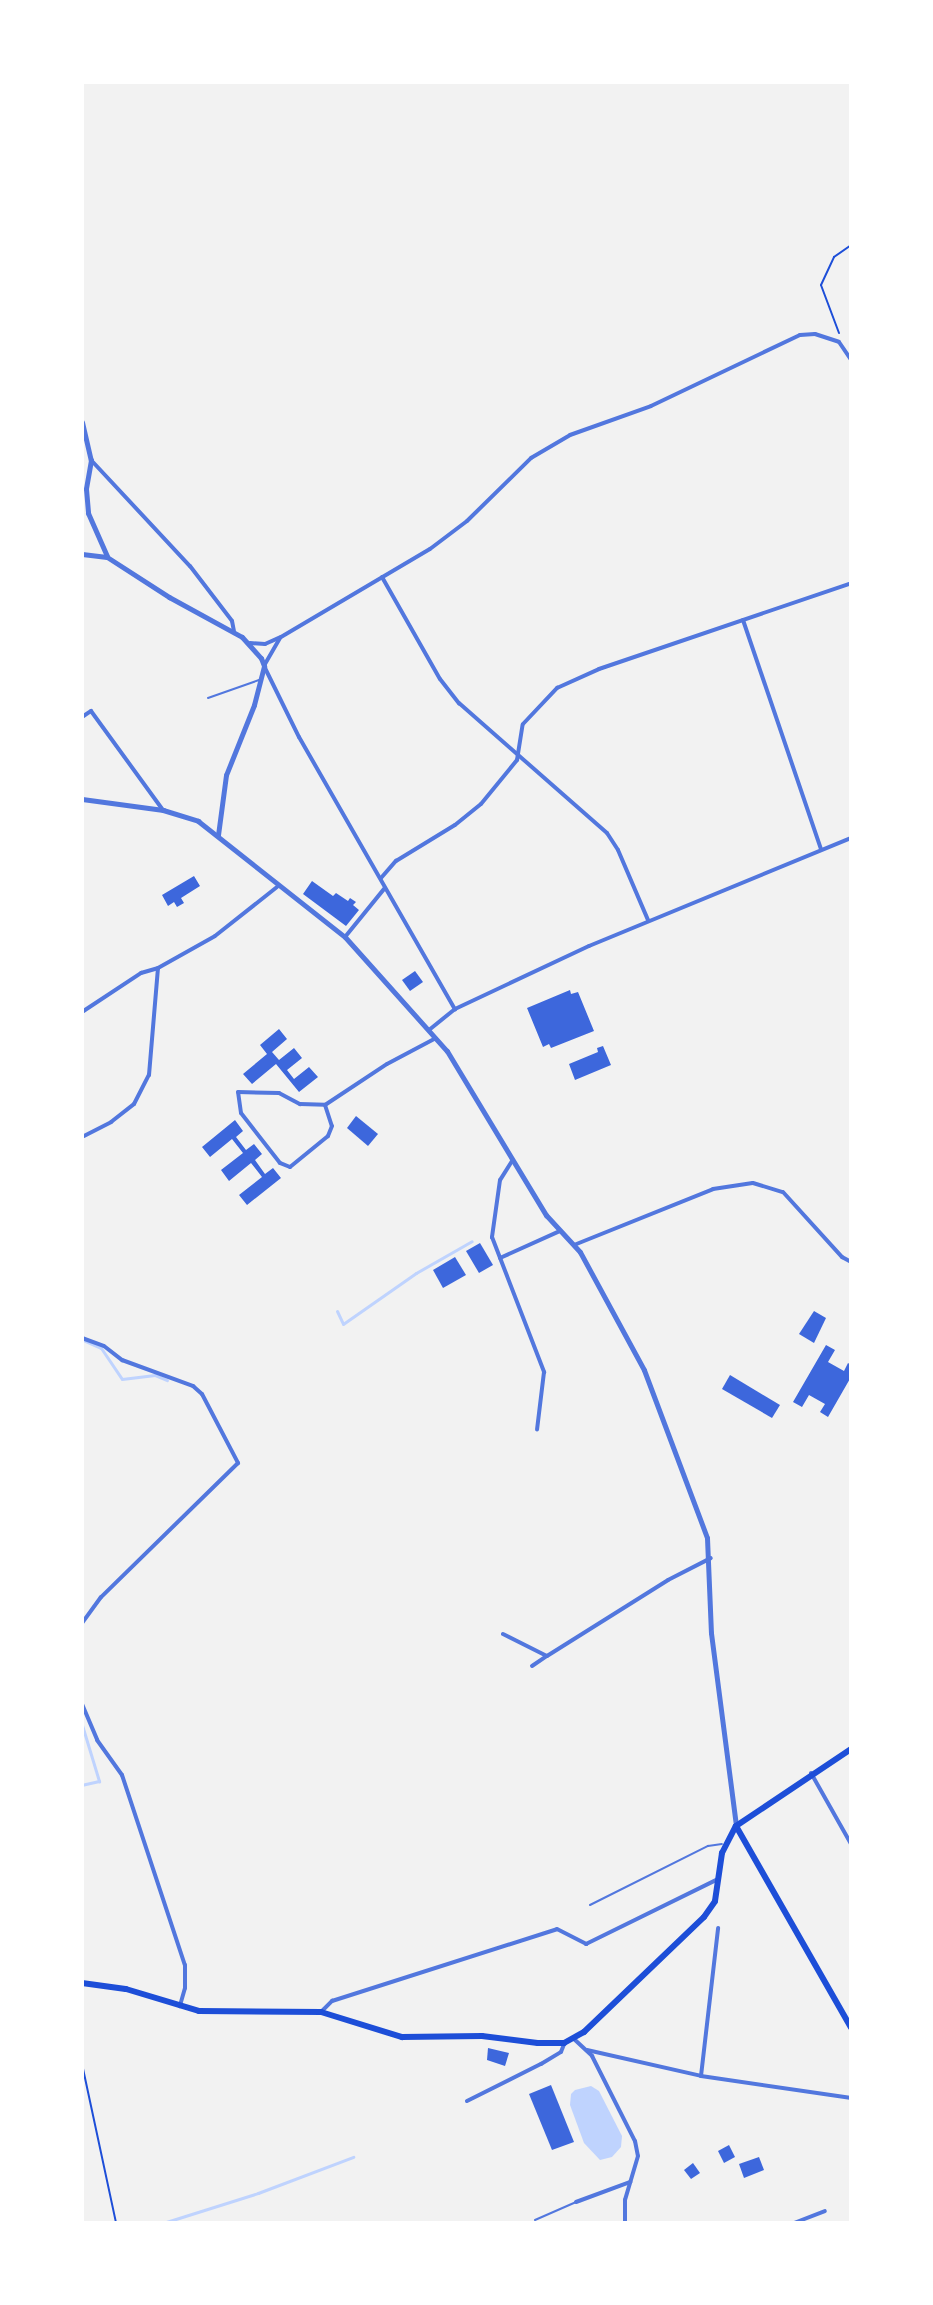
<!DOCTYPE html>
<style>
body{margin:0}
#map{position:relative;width:933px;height:2305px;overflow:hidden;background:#f2f2f2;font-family:Signika,sans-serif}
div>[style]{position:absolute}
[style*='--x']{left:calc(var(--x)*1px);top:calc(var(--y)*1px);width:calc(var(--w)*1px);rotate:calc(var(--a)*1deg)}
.water>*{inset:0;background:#bfd3fe}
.stream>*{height:3px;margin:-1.5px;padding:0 1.5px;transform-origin:1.5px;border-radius:1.5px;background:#bfd3fe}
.building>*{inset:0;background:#3d67dc}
.path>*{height:2px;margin:-1px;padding:0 1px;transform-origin:1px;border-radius:1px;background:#1d4ed8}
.service>*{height:2px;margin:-1px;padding:0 1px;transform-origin:1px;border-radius:1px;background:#5277de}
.minor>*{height:4px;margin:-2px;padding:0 2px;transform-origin:2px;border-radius:2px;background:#5277de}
.tertiary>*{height:5px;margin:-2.5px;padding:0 2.5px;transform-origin:2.5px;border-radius:2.5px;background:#5277de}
.secondary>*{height:6px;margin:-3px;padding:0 3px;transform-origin:3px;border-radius:3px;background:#1d4ed8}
span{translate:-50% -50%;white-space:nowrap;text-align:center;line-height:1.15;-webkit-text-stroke:8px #fff;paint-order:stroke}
.frame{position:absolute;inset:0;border:84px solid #fff;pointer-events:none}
</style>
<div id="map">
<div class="water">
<div style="clip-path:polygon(591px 2086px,599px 2091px,622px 2136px,621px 2147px,612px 2157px,600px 2160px,584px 2143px,570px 2105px,571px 2094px,575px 2090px)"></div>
</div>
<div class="stream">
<div style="--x:337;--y:1311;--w:14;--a:65"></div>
<div style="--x:343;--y:1324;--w:89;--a:-34.9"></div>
<div style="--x:416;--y:1273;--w:64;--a:-29.7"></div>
<div style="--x:85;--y:1341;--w:17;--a:24"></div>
<div style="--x:101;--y:1348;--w:37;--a:56"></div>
<div style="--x:122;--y:1379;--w:33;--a:-7"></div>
<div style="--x:155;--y:1375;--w:13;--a:23"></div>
<div style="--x:82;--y:1725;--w:59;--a:73.1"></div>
<div style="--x:99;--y:1781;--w:17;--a:167"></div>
<div style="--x:163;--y:2223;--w:100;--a:-17.5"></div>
<div style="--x:258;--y:2193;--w:102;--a:-20.8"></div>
</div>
<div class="building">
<div style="clip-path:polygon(194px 876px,200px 886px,181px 898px,184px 903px,177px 907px,174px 902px,168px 906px,162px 895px)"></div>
<div style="clip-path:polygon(312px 881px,333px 896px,336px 893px,348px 901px,350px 898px,356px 902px,353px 905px,359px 910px,346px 926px,303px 894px)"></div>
<div style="clip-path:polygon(415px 971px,423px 982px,410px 991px,402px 980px)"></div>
<div style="clip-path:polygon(570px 990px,571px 994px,578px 992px,594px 1031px,551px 1048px,549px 1044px,543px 1047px,527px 1008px)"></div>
<div style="clip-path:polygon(279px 1029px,287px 1039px,272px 1052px,279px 1060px,294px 1048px,302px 1058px,287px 1070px,294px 1079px,309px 1067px,318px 1077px,299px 1092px,276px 1064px,252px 1084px,243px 1074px,267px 1054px,260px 1045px)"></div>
<div style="clip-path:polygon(603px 1046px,611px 1065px,575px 1080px,569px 1064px,598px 1052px,597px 1048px)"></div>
<div style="clip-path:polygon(356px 1116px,378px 1134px,368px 1146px,347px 1128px)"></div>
<div style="clip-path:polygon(235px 1120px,243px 1131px,236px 1137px,246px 1150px,254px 1144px,262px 1154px,255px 1160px,265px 1174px,273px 1168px,281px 1178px,247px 1205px,239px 1195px,262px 1177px,251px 1163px,229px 1181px,221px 1170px,243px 1153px,232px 1139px,210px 1157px,202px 1147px)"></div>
<div style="clip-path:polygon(480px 1243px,493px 1265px,479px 1273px,466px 1251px)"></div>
<div style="clip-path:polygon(455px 1257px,466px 1275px,443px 1288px,433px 1270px)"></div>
<div style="clip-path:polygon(814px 1311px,826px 1318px,814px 1343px,799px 1334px)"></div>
<div style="clip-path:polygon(826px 1345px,835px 1350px,828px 1362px,844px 1371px,848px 1363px,851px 1365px,851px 1377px,828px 1417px,820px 1412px,825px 1404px,809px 1395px,802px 1407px,793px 1402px)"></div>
<div style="clip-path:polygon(730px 1375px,780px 1405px,772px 1418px,722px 1389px)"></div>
<div style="clip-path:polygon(488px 2048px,509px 2053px,505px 2066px,487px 2060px)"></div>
<div style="clip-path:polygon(551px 2085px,574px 2142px,552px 2150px,529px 2094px)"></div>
<div style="clip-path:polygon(729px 2145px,735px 2157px,724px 2163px,718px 2151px)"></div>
<div style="clip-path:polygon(759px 2157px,764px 2170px,744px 2178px,739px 2164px)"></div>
<div style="clip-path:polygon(693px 2163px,700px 2173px,691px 2179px,684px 2170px)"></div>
</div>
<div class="path">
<div style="--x:839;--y:333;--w:51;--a:-110.6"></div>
<div style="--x:821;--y:285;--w:31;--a:-65"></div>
<div style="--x:834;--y:257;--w:21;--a:-35"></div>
<div style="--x:82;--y:2064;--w:163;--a:77.9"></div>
</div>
<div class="service">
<div style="--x:208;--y:698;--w:54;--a:-19.4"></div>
<div style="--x:590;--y:1905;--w:132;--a:-26.6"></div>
<div style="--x:708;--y:1846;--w:14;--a:-8"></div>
<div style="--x:535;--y:2220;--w:43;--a:-23.6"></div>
</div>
<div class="minor">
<div style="--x:91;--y:460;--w:145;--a:47"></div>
<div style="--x:190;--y:566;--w:69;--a:52.6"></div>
<div style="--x:232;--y:621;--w:10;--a:79"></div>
<div style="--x:382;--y:577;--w:117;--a:60.4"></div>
<div style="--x:440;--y:679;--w:31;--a:52"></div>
<div style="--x:459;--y:703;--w:197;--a:41.3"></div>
<div style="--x:607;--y:833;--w:20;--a:57"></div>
<div style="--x:618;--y:850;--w:76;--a:66.8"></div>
<div style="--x:743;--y:620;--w:242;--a:71.2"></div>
<div style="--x:280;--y:638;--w:32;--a:120"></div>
<div style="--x:264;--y:666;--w:79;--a:63.8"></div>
<div style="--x:299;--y:737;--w:314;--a:60.2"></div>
<div style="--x:250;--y:643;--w:15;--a:4"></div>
<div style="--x:265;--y:644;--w:17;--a:-24"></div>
<div style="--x:281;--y:637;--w:173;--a:-30.6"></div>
<div style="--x:430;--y:549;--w:46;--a:-37.1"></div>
<div style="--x:467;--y:521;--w:90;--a:-44.5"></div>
<div style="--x:531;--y:458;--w:45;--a:-30.5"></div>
<div style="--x:570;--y:435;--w:86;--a:-19.7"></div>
<div style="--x:651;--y:406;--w:165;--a:-25.5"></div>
<div style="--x:800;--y:335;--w:15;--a:-4"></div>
<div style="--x:815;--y:334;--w:25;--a:18"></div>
<div style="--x:839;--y:342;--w:22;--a:56"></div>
<div style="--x:82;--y:717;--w:11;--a:-34"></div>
<div style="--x:91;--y:711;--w:122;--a:54"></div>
<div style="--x:381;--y:878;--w:23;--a:-49"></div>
<div style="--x:396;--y:861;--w:69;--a:-31.4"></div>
<div style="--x:455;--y:825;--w:33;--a:-39"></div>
<div style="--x:481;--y:804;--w:57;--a:-50.7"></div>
<div style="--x:517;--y:760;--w:36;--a:-81"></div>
<div style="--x:523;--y:724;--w:50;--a:-46.6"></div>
<div style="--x:557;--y:688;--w:46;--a:-24.3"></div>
<div style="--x:599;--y:669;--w:266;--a:-18.8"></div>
<div style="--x:345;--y:937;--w:62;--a:-50.9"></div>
<div style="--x:82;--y:1012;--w:71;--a:-33.5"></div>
<div style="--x:141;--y:973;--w:18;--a:-16"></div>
<div style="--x:158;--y:968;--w:65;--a:-29.3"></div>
<div style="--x:215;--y:936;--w:79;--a:-38.3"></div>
<div style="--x:429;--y:1030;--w:33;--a:-39"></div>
<div style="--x:455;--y:1009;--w:148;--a:-25.2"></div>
<div style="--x:589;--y:946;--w:283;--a:-22.4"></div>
<div style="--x:325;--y:1105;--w:22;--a:72"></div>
<div style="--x:332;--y:1126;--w:11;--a:112"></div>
<div style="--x:328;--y:1136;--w:49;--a:140.8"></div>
<div style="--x:290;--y:1167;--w:11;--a:-158"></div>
<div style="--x:280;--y:1163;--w:63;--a:-128"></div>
<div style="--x:241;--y:1113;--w:21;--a:-98"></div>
<div style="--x:238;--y:1092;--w:41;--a:1.4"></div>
<div style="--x:279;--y:1093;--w:24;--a:28"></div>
<div style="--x:300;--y:1104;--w:25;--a:2"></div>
<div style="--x:325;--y:1105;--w:74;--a:-33.5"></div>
<div style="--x:387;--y:1064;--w:55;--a:-28"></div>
<div style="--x:82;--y:1137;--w:33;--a:-27"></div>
<div style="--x:111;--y:1122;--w:29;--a:-38"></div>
<div style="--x:134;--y:1104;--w:33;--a:-63"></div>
<div style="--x:149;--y:1075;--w:107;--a:-85.2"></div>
<div style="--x:512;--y:1161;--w:22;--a:122"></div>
<div style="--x:500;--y:1180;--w:58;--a:98"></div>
<div style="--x:492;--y:1237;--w:145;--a:68.9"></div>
<div style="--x:544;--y:1372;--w:58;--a:96.9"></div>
<div style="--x:574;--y:1245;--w:150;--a:-21.9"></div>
<div style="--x:713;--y:1189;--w:40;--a:-8.5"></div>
<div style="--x:753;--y:1183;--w:31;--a:17"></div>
<div style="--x:783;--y:1192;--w:88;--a:47.8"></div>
<div style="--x:842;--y:1257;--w:10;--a:29"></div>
<div style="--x:500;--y:1258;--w:66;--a:-24.2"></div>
<div style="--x:82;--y:1338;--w:23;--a:20"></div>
<div style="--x:104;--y:1346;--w:23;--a:38"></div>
<div style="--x:122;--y:1360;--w:76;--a:20.1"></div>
<div style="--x:193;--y:1386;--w:12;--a:42"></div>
<div style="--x:202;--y:1394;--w:78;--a:62.4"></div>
<div style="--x:238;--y:1463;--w:192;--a:135.6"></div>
<div style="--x:101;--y:1597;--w:32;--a:126"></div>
<div style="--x:503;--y:1634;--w:49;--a:26.6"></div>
<div style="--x:547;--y:1656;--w:143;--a:-32.1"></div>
<div style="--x:668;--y:1580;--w:48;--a:-27.1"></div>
<div style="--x:532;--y:1666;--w:18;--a:-34"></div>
<div style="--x:82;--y:1704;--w:39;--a:67"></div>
<div style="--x:97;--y:1740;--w:43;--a:54.5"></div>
<div style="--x:122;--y:1775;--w:200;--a:71.7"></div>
<div style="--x:185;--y:1965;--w:23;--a:90"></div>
<div style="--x:185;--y:1988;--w:19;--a:106"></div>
<div style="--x:811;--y:1773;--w:81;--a:60.6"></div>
<div style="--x:321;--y:2012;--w:16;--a:-45"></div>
<div style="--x:332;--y:2001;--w:236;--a:-17.7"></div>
<div style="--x:557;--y:1929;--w:33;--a:27"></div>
<div style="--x:586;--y:1944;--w:147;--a:-26.2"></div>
<div style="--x:574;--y:2039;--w:25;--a:43"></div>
<div style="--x:592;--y:2056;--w:95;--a:63.2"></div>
<div style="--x:635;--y:2141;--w:15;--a:79"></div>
<div style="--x:638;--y:2156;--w:46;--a:106.5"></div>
<div style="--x:625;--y:2200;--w:23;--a:90"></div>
<div style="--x:587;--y:2050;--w:117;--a:12.8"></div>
<div style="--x:701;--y:2076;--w:152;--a:8.3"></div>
<div style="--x:701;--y:2076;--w:149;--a:-83.4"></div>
<div style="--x:467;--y:2101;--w:83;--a:-26.6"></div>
<div style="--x:541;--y:2064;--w:23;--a:-31"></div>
<div style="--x:561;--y:2052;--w:9;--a:-69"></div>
<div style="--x:576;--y:2202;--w:58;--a:-20.3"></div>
<div style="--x:794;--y:2223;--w:33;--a:-21"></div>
</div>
<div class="tertiary">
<div style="--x:82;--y:422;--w:39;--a:77"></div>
<div style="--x:91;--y:460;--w:29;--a:100"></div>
<div style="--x:86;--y:489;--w:24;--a:85"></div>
<div style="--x:88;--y:513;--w:47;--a:66.2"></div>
<div style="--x:82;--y:554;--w:25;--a:7"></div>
<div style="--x:107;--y:557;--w:74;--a:32.8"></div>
<div style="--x:169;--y:597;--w:83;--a:28.7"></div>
<div style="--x:242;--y:637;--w:28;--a:48"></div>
<div style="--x:261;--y:658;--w:9;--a:69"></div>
<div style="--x:264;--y:666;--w:40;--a:104.4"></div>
<div style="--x:254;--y:705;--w:75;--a:111.8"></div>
<div style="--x:226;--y:775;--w:61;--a:97.6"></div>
<div style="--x:82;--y:799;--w:82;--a:7.7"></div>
<div style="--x:163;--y:810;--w:37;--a:17"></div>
<div style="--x:198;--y:821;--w:187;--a:38.3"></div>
<div style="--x:345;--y:937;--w:153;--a:48.2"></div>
<div style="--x:447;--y:1051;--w:192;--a:58.9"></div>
<div style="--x:546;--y:1215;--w:50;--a:47.4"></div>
<div style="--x:580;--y:1252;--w:134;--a:61.5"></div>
<div style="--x:644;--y:1370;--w:179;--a:69.4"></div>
<div style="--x:707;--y:1538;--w:95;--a:87.6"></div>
<div style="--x:711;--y:1633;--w:195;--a:82.6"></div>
</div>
<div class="secondary">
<div style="--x:736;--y:1826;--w:232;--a:60.3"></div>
<div style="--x:82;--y:1983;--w:44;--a:7.8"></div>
<div style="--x:126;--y:1989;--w:76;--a:16.8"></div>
<div style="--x:199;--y:2011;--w:122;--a:0.5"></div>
<div style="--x:321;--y:2012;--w:85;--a:17.2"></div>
<div style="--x:402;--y:2037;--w:80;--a:-0.7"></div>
<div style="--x:482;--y:2036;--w:56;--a:7.1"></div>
<div style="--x:538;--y:2043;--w:26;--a:0"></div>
<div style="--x:564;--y:2043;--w:23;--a:-29"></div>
<div style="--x:584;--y:2032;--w:166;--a:-43.8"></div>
<div style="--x:704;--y:1917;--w:19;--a:-55"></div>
<div style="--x:715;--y:1901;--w:49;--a:-81.7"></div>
<div style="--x:722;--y:1853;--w:30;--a:-63"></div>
<div style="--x:736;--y:1826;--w:138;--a:-33.8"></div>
</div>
<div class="frame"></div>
</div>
